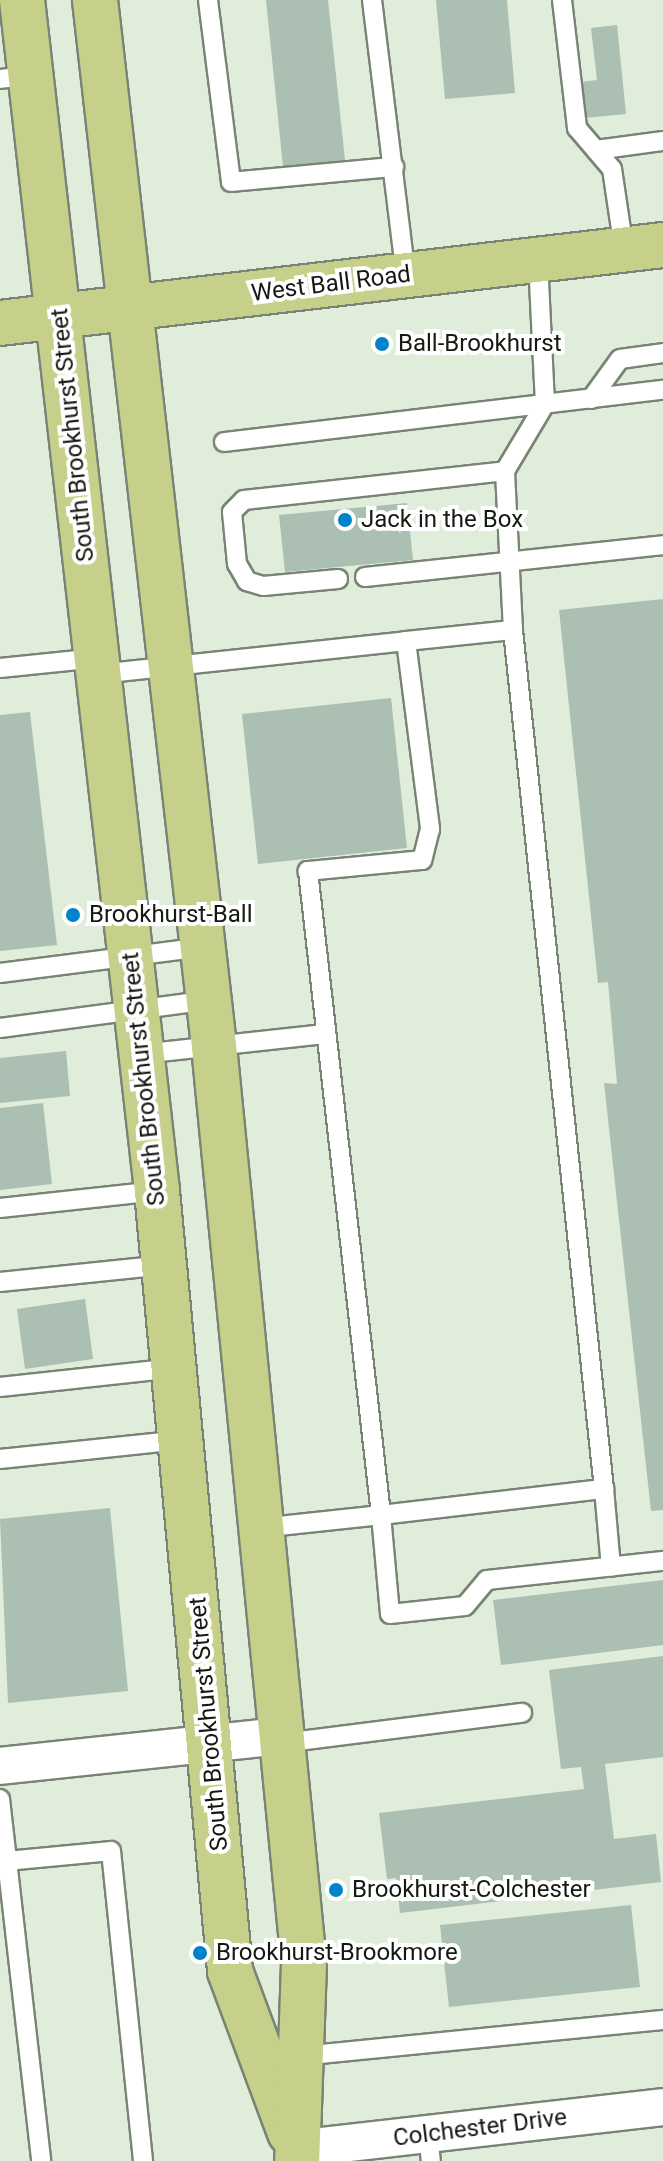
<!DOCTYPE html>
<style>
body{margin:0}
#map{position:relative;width:663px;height:2161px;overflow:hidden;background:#e0eddb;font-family:Roboto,sans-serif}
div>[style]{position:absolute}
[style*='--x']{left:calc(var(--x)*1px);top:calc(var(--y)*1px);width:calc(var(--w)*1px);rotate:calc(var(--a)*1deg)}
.building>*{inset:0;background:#abbfb2}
.roads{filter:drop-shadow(2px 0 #788474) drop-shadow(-2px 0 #788474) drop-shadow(0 2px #788474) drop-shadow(0 -2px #788474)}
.service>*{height:18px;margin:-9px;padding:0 9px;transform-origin:9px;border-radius:9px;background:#fff}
.minor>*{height:36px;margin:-18px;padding:0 18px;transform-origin:18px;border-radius:18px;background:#fff}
.primary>*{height:44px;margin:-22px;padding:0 22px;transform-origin:22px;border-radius:22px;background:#c7d08b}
.dots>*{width:22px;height:22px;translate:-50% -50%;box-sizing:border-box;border:4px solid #fff;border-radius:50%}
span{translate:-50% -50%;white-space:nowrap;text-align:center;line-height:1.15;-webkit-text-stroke:8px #fff;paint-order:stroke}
.street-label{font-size:24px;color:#141912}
.poi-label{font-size:24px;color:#141912}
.left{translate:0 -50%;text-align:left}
</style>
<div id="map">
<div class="building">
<div style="clip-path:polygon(266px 0,328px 0,345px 160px,283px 167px)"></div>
<div style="clip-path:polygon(436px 0,507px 0,515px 93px,445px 99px)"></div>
<div style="clip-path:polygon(617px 25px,626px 114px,585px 118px,581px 82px,597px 80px,591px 28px)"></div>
<div style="clip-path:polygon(407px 503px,413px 560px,285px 572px,279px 515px)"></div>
<div style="clip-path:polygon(663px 599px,663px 1510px,651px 1511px,604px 1083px,617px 1084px,608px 982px,598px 983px,559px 610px)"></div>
<div style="clip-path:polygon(391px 698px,407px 848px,258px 864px,242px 714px)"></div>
<div style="clip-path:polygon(30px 712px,57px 945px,0 951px,0 715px)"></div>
<div style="clip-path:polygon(66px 1051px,70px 1096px,0 1103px,0 1058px)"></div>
<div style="clip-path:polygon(43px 1103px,52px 1184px,0 1190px,0 1108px)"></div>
<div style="clip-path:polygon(85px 1299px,93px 1359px,25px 1369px,17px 1309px)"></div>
<div style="clip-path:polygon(110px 1508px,128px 1691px,8px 1703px,0 1519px)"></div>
<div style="clip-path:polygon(663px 1580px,663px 1645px,501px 1665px,493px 1600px)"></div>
<div style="clip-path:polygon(663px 1656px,663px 1757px,605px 1764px,614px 1839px,656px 1834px,661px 1882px,400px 1913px,396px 1878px,387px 1879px,379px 1813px,584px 1789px,581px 1767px,561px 1769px,549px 1670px)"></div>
<div style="clip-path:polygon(631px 1905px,640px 1987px,449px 2007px,440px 1925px)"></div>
</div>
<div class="roads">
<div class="service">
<div style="--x:208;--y:0;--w:183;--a:82.8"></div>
<div style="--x:231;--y:182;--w:164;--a:-5.3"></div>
<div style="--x:372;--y:0;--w:277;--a:83"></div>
<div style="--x:562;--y:0;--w:129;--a:83.3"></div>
<div style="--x:577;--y:128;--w:54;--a:49.5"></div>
<div style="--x:612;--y:169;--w:81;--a:81.5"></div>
<div style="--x:0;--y:79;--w:31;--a:-7"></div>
<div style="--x:596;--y:150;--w:68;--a:-7.7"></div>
<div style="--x:591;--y:399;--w:49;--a:-54.1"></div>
<div style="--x:620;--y:359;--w:43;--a:-7.9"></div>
<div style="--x:224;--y:442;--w:442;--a:-6.8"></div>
<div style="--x:365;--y:577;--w:300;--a:-6.1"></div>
<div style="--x:338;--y:579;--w:75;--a:174.7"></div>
<div style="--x:263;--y:586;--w:17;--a:-163"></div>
<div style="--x:247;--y:581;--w:20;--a:-120"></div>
<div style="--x:237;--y:564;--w:52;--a:-95.5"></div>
<div style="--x:232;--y:512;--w:17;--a:-45"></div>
<div style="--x:244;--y:500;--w:263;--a:-6.3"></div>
<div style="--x:513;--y:630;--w:159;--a:-92.9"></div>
<div style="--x:505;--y:471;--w:78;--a:-59.2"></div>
<div style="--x:545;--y:404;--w:144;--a:-92.8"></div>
<div style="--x:0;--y:668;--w:98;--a:-5.9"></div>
<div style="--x:99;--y:674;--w:309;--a:-6.1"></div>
<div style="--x:406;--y:641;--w:190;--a:82.7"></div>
<div style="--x:430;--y:829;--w:32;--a:104"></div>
<div style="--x:422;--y:860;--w:115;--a:174.5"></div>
<div style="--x:308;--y:871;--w:648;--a:83.53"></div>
<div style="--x:381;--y:1515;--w:225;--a:-6.7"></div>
<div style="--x:604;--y:1489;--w:864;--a:-96.05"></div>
<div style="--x:513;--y:630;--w:108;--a:174.1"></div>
<div style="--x:0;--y:973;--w:204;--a:-7.3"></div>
<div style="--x:0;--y:1028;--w:211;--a:-7.6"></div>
<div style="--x:141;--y:1054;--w:185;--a:-6.2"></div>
<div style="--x:0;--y:1208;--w:158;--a:-6.2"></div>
<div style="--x:0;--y:1282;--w:166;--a:-5.9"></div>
<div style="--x:0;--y:1387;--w:176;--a:-6.2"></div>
<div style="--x:0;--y:1459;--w:181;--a:-6"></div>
<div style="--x:604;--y:1489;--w:78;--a:84.9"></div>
<div style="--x:260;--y:1528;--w:122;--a:-6.1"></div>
<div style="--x:381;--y:1515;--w:99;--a:84.8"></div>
<div style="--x:390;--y:1614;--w:75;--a:-6.1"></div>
<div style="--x:465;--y:1606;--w:34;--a:-50"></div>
<div style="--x:487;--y:1580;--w:177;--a:-6.2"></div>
<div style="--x:283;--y:1743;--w:241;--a:-7.2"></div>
<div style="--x:0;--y:1799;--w:364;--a:83.5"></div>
<div style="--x:7;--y:1861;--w:104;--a:-5.5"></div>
<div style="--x:111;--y:1851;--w:312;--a:84.1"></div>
<div style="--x:301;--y:2056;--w:364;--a:-5.7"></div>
<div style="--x:428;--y:2134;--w:27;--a:84"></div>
</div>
<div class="minor">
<div style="--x:0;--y:1766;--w:283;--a:-6.1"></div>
<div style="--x:296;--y:2149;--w:369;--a:-6.5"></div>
</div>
<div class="primary">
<div style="--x:22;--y:0;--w:1199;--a:83.53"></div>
<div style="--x:157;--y:1191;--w:783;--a:84.65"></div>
<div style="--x:230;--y:1971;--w:172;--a:69.6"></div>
<div style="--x:95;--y:0;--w:1053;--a:83.51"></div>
<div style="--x:214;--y:1046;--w:922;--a:84.4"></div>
<div style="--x:304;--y:1964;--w:197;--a:92"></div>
<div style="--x:0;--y:323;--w:668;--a:-6.71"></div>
</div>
</div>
<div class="dots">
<div style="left:382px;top:344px;background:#0183cb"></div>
<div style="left:345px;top:520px;background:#0183cb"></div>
<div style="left:73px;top:915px;background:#0183cb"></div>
<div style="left:336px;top:1890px;background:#0183cb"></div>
<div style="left:200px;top:1953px;background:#0183cb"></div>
</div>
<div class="street-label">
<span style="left:331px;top:284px;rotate:-7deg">West Ball Road</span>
<span style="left:73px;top:435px;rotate:-96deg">South Brookhurst Street</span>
<span style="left:144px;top:1079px;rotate:-96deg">South Brookhurst Street</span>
<span style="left:209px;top:1724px;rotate:-95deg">South Brookhurst Street</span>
<span style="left:480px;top:2128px;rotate:-7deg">Colchester Drive</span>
</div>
<div class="poi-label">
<span class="left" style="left:398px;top:344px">Ball-Brookhurst</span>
<span class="left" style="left:361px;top:520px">Jack in the Box</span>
<span class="left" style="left:89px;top:915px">Brookhurst-Ball</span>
<span class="left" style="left:352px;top:1890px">Brookhurst-Colchester</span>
<span class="left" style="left:216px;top:1953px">Brookhurst-Brookmore</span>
</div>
</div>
